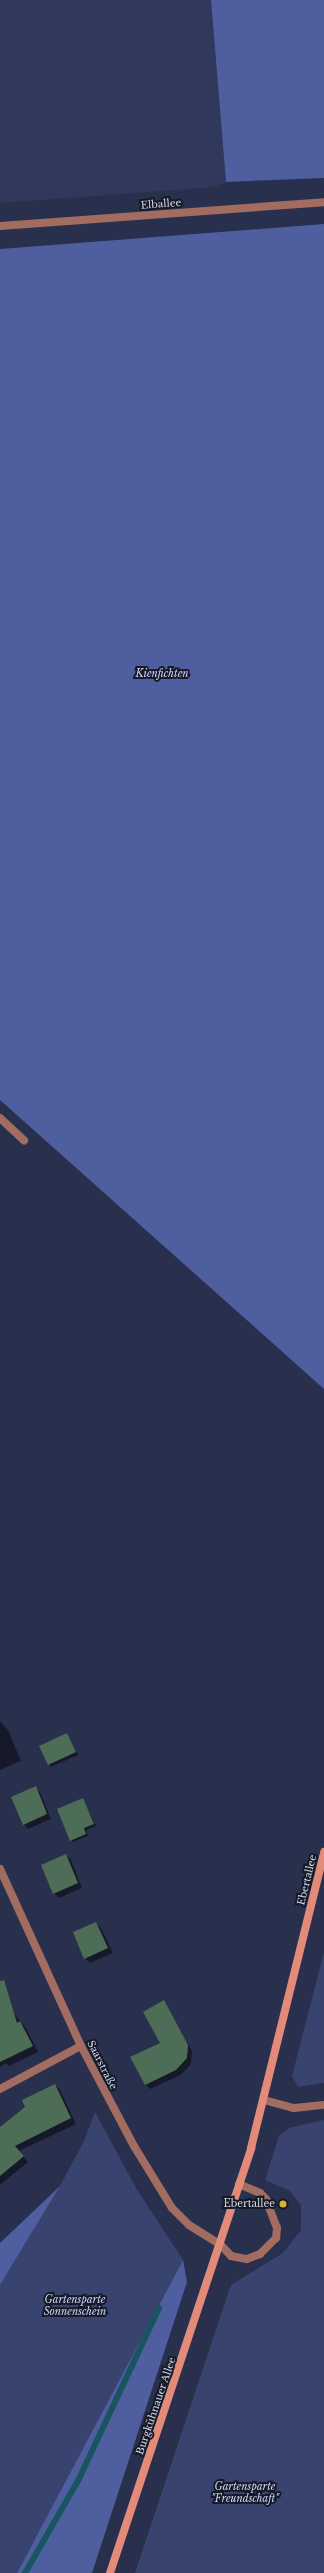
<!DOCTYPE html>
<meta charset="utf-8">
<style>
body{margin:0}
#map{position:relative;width:324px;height:2573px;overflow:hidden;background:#29304d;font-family:"Libre Baskerville",serif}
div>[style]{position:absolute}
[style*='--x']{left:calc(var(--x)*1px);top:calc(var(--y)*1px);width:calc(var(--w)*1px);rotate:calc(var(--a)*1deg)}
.built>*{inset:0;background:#30395b}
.green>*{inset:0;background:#384370}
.forest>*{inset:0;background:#4f5e9e}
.shadow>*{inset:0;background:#0007}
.stream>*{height:6px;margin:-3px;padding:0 3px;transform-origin:3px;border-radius:3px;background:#195560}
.building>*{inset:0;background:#4e6d56}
.lane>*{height:8px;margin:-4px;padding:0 4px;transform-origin:4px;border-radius:4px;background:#a36c60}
.street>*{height:8px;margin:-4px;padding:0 4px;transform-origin:4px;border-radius:4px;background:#a36c60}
.secondary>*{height:8px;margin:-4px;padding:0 4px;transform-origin:4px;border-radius:4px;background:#e38b79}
.dots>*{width:11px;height:11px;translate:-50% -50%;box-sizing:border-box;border:2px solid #161926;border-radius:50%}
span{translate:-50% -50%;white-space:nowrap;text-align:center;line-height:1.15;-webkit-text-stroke:4px #161926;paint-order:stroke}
.street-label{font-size:10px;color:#d4d9ec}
.park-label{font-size:10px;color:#cbd6fc;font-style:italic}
.poi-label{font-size:10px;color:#d4d9ec}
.right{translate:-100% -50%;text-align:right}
</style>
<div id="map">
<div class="built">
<div style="clip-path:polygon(0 0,211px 0,226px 182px,214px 187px,0 203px)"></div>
</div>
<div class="green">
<div style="clip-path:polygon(324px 1952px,324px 2083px,298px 2087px,292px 2076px)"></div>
<div style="clip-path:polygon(95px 2112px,136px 2188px,183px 2260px,17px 2573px,0 2573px,0 2285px,60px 2186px,84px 2141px)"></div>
<div style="clip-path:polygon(324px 2120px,324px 2573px,135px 2573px,231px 2285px,283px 2253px,301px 2230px,301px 2205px,290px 2191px,265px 2180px,279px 2136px,289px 2128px)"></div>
</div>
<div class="forest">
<div style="clip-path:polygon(211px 0,324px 0,324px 178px,226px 182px)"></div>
<div style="clip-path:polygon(324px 224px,324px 1389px,0 1100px,0 249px)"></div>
<div style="clip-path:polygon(60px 2186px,0 2285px,0 2243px)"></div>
<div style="clip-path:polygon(183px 2260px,187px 2282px,92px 2573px,17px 2573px)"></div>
</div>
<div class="shadow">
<div style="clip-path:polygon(0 1721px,8px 1730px,21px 1761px,0 1770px)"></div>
<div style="clip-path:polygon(67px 1734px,78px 1755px,51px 1767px,40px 1747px)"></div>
<div style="clip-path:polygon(35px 1788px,40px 1792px,51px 1819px,28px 1829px,24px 1824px)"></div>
<div style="clip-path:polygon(83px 1800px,96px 1826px,86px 1830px,88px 1836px,73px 1842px,71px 1840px)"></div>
<div style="clip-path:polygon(66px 1855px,71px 1860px,82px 1888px,59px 1898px,54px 1893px)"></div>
<div style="clip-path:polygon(96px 1923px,101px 1928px,113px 1953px,90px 1963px,85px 1958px)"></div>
<div style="clip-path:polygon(163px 2002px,192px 2051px,191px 2064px,181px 2075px,150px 2089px,145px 2084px,161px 2043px)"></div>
<div style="clip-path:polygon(12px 2011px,26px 2028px,38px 2052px,9px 2066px,6px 2063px,0 2067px,0 2017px)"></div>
<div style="clip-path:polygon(55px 2085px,60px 2090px,76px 2124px,19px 2151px,28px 2162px,0 2185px,0 2129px)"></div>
</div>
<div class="stream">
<div style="--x:25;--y:2573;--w:106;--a:-60.1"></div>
<div style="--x:78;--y:2481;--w:191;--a:-64.9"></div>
</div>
<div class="building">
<div style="clip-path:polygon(67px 1733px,76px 1752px,48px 1765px,39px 1746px)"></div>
<div style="clip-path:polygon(36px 1786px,47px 1814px,23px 1825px,11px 1797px)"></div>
<div style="clip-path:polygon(83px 1798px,94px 1824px,84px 1828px,86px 1834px,70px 1841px,57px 1809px)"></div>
<div style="clip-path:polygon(66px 1854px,78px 1883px,53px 1894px,41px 1865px)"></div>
<div style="clip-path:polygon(96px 1922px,108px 1948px,84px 1959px,73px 1932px)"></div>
<div style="clip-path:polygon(4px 1980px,17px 2023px,20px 2021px,33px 2046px,0 2062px,0 1981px)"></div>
<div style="clip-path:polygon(164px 2000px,188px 2045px,187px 2058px,176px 2070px,145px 2085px,130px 2057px,160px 2043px,143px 2012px)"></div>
<div style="clip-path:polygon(55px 2084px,71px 2118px,15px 2146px,24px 2156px,0 2176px,0 2127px,25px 2107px,22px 2100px)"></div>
</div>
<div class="lane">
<div style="--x:220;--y:2244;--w:16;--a:47"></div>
<div style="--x:231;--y:2256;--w:16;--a:11"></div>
<div style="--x:247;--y:2259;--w:14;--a:-21"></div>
<div style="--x:260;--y:2254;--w:23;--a:-45"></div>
<div style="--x:276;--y:2238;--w:10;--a:-84"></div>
<div style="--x:277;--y:2228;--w:31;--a:-111"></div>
<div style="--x:266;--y:2199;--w:8;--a:-135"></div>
<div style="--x:260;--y:2193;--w:23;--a:-157"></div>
</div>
<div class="street">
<div style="--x:0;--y:226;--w:325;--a:-4.2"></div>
<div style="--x:0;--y:1118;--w:33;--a:43"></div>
<div style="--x:0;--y:1869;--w:195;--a:65.4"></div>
<div style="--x:81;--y:2046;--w:113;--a:62.1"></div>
<div style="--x:134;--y:2146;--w:73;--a:58.5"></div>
<div style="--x:172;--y:2208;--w:24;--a:45"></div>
<div style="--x:189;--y:2225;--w:36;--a:32"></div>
<div style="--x:0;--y:2089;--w:92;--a:-28"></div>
<div style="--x:264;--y:2100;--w:31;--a:15"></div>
<div style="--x:294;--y:2108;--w:30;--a:-6"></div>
</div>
<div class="secondary">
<div style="--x:110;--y:2573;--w:448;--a:-71.6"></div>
<div style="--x:251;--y:2148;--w:305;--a:-76.1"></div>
</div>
<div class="dots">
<div style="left:283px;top:2204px;background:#d8b434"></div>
</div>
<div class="street-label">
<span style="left:161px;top:204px;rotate:-4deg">Elballee</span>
<span style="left:307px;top:1880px;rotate:-76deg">Ebertallee</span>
<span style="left:102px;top:2065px;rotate:63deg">Saarstraße</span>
<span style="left:156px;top:2406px;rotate:-71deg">Burgkühnauer Allee</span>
</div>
<div class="park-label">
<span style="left:162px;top:674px">Kienfichten</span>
<span style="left:75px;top:2305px">Gartensparte<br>Sonnenschein</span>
<span style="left:245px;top:2492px">Gartensparte<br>"Freundschaft"</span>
</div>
<div class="poi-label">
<span class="right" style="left:275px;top:2204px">Ebertallee</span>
</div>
</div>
